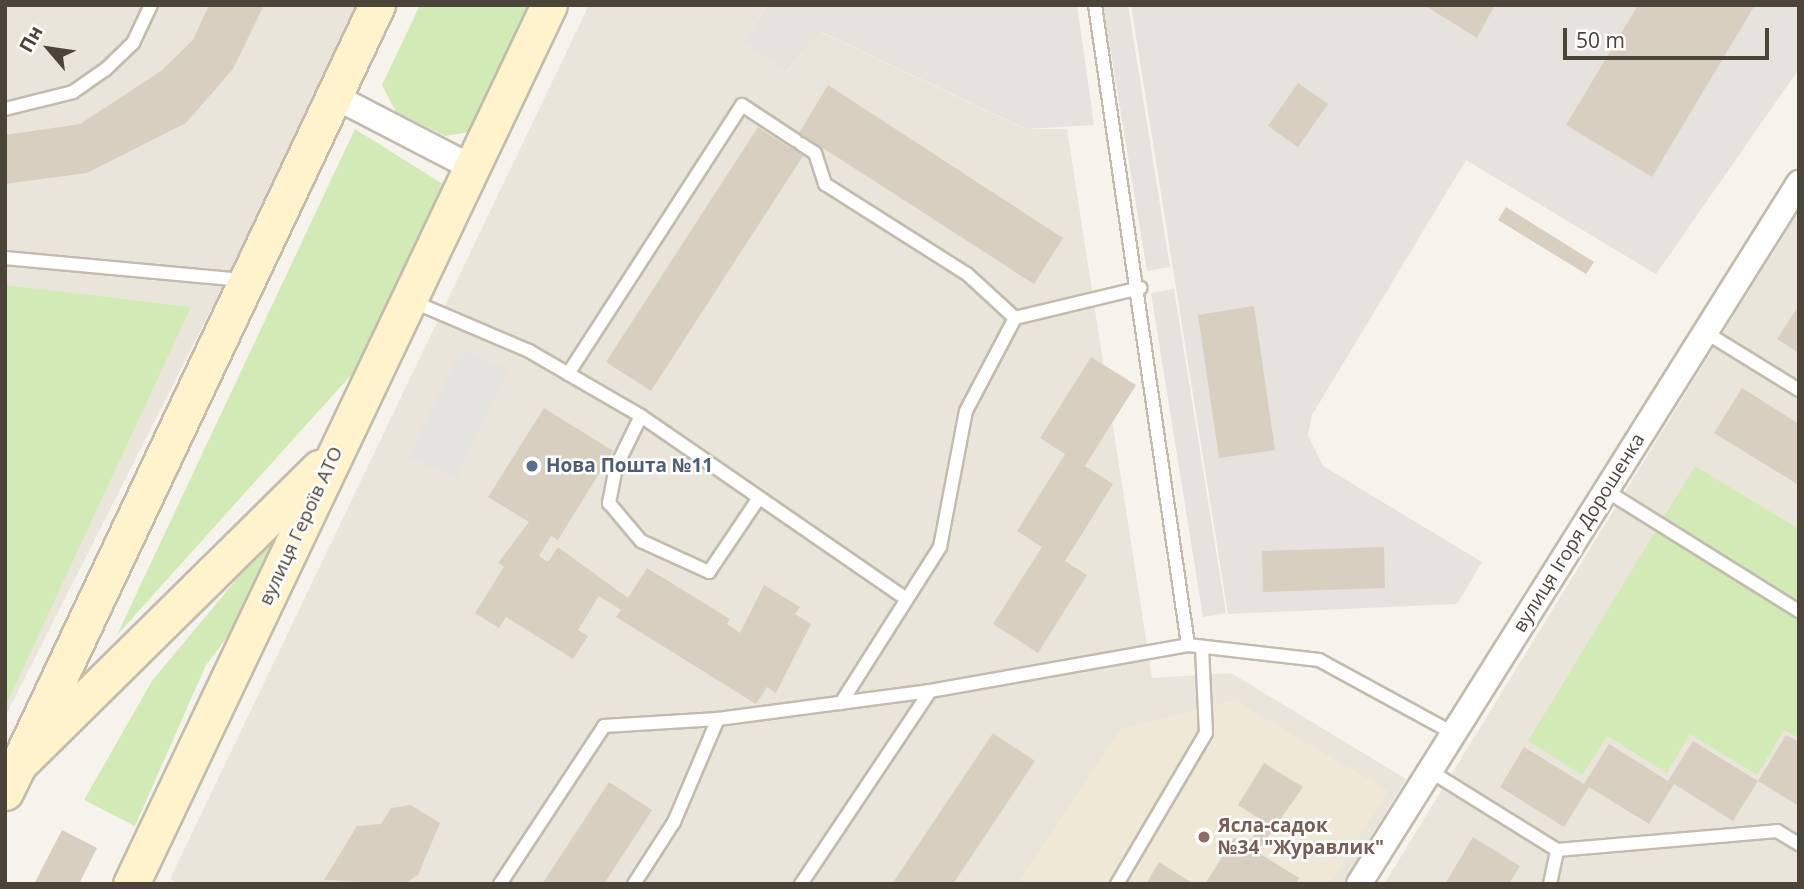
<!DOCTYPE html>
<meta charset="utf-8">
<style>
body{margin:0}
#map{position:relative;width:1804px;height:889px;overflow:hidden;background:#f6f3ec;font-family:"Open Sans",sans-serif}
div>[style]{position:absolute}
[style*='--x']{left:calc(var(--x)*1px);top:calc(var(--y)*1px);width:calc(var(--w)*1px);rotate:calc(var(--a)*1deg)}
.residential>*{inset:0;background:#eae5da}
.industrial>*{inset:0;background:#e6e2dd}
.education>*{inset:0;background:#efe8d6}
.green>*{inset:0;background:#d2eab5}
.parking>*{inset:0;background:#e5e3e0}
.building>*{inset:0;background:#d8cfc1}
.roads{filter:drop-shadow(2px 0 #c2bbae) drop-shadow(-2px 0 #c2bbae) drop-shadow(0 2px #c2bbae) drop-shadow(0 -2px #c2bbae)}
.lane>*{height:12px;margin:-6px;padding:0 6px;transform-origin:6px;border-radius:6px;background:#fff}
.street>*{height:24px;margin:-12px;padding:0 12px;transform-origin:12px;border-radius:12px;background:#fff}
.secondary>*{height:35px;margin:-17.5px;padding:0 17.5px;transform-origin:17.5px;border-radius:17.5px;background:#fff3cd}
.dots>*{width:19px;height:19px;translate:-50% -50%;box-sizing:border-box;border:4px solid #fff;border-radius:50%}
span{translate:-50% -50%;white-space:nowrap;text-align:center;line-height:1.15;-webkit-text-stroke:5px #fff;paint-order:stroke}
.service-label{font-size:19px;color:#4e5e75;font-weight:700}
.left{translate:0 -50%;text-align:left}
.street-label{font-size:19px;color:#4b4439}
.education-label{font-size:19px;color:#785e54;font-weight:700}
.frame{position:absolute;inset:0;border:7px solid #4b4439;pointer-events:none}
.north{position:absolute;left:14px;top:14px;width:70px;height:70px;-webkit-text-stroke:5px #fff;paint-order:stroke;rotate:299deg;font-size:19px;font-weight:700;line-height:28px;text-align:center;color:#4b4439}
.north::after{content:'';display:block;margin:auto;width:24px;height:32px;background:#4b4439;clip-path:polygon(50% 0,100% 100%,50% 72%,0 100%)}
.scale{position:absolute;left:1563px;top:28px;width:206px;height:32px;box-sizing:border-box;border:4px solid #4b4439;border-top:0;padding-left:9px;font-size:21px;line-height:24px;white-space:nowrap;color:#4b4439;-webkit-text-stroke:5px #fff;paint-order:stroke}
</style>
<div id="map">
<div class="residential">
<div style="clip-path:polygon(5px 5px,365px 5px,5px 717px)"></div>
<div style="clip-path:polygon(589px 5px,768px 5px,742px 43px,787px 72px,819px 31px,1025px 129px,1067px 129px,1152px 678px,1231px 673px,1406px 779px,1342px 884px,179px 884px,170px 879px)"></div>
<div style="clip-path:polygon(1799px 211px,1799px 884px,1384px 884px,1711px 352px)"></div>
</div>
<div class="industrial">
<div style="clip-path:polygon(768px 5px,1077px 5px,1094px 125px,1026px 129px,820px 31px,786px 72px,742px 43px)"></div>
<div style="clip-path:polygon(1103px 5px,1128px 5px,1170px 267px,1147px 271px)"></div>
<div style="clip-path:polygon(1131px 5px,1799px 5px,1799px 69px,1656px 274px,1466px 160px,1312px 415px,1308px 435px,1323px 466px,1482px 562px,1457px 604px,1228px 614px)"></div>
<div style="clip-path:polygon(1174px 289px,1226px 613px,1203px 617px,1151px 293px)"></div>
</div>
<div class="education">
<div style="clip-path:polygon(1234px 700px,1388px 791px,1330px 884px,1017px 884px,1121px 729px)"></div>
</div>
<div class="green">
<div style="clip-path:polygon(420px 5px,530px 5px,469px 132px,445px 136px,396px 112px,382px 85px)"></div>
<div style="clip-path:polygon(355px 129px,446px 186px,370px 354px,117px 635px)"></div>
<div style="clip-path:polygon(5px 285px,191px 307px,5px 707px)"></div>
<div style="clip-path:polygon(1695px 466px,1799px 529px,1799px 738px,1784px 730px,1757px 775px,1690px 734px,1667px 773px,1607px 736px,1582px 775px,1528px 741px)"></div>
<div style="clip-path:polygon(266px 544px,277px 550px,241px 619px,206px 665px,135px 826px,84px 800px,152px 681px)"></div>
</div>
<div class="parking">
<div style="clip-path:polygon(461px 348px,508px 370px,456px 479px,409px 457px)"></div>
</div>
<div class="building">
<div style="clip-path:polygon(209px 5px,264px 5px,233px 69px,186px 123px,87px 173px,5px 184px,5px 135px,80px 124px,161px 71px,193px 40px)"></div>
<div style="clip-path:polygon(1424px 5px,1495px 5px,1477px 38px)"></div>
<div style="clip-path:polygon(1638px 5px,1755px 5px,1652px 177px,1566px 125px)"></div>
<div style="clip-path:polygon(1298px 83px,1328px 104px,1298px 147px,1268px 126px)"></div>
<div style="clip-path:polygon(828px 85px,1063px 238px,1034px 284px,806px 137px,797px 152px,803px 156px,651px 391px,606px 362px,758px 127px,790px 148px)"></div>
<div style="clip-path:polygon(1506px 207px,1594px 262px,1586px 274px,1498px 220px)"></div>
<div style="clip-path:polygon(1799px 305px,1799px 353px,1777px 339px)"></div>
<div style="clip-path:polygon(1254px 306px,1275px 450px,1219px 458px,1198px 315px)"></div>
<div style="clip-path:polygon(1091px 357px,1136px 385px,1085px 466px,1113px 484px,1065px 561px,1087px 575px,1038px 653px,993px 624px,1042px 547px,1017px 531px,1065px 454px,1040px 438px)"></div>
<div style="clip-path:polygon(1742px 388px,1799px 424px,1799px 485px,1714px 433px)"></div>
<div style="clip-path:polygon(544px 408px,613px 451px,558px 540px,551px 536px,539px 556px,548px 562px,558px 547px,628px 598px,647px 568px,730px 619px,727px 624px,740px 633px,764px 585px,800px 607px,795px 614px,811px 624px,776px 693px,767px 687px,756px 704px,616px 617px,621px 610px,599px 596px,578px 630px,588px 636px,573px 659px,506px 617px,499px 628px,475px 613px,504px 567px,498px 563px,529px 522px,488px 497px)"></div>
<div style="clip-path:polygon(1384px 547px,1385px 588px,1263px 592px,1262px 551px)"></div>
<div style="clip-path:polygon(993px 733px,1035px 761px,953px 884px,892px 884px)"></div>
<div style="clip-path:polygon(1786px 735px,1799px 742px,1799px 806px,1758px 781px)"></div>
<div style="clip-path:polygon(1693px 741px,1758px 781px,1733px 821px,1674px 784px,1649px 824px,1589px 787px,1564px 827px,1500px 787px,1524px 747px,1584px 784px,1609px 744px,1668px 781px)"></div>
<div style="clip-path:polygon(1264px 763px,1303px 787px,1257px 852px,1299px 878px,1296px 884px,1205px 884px,1234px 838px,1247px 846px,1263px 821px,1238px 805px)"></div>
<div style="clip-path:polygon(609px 782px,652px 810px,604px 884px,542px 884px)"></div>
<div style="clip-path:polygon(411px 805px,440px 823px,418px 875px,404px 884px,324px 880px,357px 826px,381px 824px,391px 808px)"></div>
<div style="clip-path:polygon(62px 830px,97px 848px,79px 884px,34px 884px)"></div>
<div style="clip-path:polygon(1473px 837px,1520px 866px,1509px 884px,1445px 884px)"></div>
<div style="clip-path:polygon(1159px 862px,1194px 884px,1146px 884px)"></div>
</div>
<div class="roads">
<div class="lane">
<div style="--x:1095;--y:5;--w:647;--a:81.73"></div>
<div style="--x:5;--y:109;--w:70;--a:-14"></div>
<div style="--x:73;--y:92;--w:39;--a:-35"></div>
<div style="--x:105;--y:70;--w:39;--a:-44"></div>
<div style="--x:133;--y:43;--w:42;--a:-64.7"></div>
<div style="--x:801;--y:144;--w:17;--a:33"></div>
<div style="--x:815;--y:153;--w:33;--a:72"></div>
<div style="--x:825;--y:184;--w:168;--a:32.4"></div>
<div style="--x:967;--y:274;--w:65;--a:42.5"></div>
<div style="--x:5;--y:258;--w:238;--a:5.3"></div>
<div style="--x:412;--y:301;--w:127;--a:23.1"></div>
<div style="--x:529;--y:351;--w:129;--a:30.1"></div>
<div style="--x:641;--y:416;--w:321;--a:34.6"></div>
<div style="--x:1705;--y:332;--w:110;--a:31.7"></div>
<div style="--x:568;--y:374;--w:320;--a:-57.1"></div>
<div style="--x:742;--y:105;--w:64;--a:33.4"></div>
<div style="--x:641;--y:416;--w:57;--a:116.1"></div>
<div style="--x:616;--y:467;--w:37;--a:101"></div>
<div style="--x:609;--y:503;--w:50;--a:49.9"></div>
<div style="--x:641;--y:541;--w:75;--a:24.5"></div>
<div style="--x:709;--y:572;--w:89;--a:-56"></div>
<div style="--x:1605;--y:490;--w:229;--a:32"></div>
<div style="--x:841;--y:703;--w:185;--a:-57.6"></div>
<div style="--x:940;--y:547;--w:138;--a:-79.2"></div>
<div style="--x:966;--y:411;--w:105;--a:-62.2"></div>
<div style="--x:1015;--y:318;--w:129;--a:-13.5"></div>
<div style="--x:1430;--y:771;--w:150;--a:31.9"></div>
<div style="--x:1557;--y:850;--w:221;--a:-4.9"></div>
<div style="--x:1777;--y:831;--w:26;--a:31"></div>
<div style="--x:500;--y:884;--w:189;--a:-56.6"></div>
<div style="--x:604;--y:726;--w:114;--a:-3.5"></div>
<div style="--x:718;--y:719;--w:214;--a:-7.5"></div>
<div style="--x:930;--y:691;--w:262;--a:-10.1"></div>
<div style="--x:1188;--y:645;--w:132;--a:6.5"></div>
<div style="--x:1319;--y:660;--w:153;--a:28.6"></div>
<div style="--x:634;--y:884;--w:74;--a:-57.2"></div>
<div style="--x:674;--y:822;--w:112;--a:-66.9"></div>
<div style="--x:801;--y:884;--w:232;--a:-56.2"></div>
<div style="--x:1117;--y:884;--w:175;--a:-59.5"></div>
<div style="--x:1206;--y:733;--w:86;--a:-92.7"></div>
<div style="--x:1550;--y:884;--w:35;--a:-78"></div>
</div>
<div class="street">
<div style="--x:332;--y:95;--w:157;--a:27.4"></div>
<div style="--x:1359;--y:884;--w:828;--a:-57.88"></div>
</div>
<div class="secondary">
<div style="--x:18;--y:765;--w:841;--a:-64.72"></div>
<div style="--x:5;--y:792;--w:30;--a:-64"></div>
<div style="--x:18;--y:765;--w:423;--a:-44.6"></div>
<div style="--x:131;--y:884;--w:973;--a:-64.57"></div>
</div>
</div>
<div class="dots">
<div style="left:532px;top:466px;background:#5c6f8a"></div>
<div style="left:1204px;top:837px;background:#8d6e63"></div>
</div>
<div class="service-label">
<span class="left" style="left:546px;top:466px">Нова Пошта №11</span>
</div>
<div class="street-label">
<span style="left:301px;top:526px;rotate:-65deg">вулиця Героїв АТО</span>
<span style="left:1579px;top:533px;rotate:-58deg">вулиця Ігоря Дорошенка</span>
</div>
<div class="education-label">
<span class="left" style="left:1218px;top:837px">Ясла-садок<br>№34 "Журавлик"</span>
</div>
<div class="frame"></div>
<div class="north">Пн</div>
<div class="scale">50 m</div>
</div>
